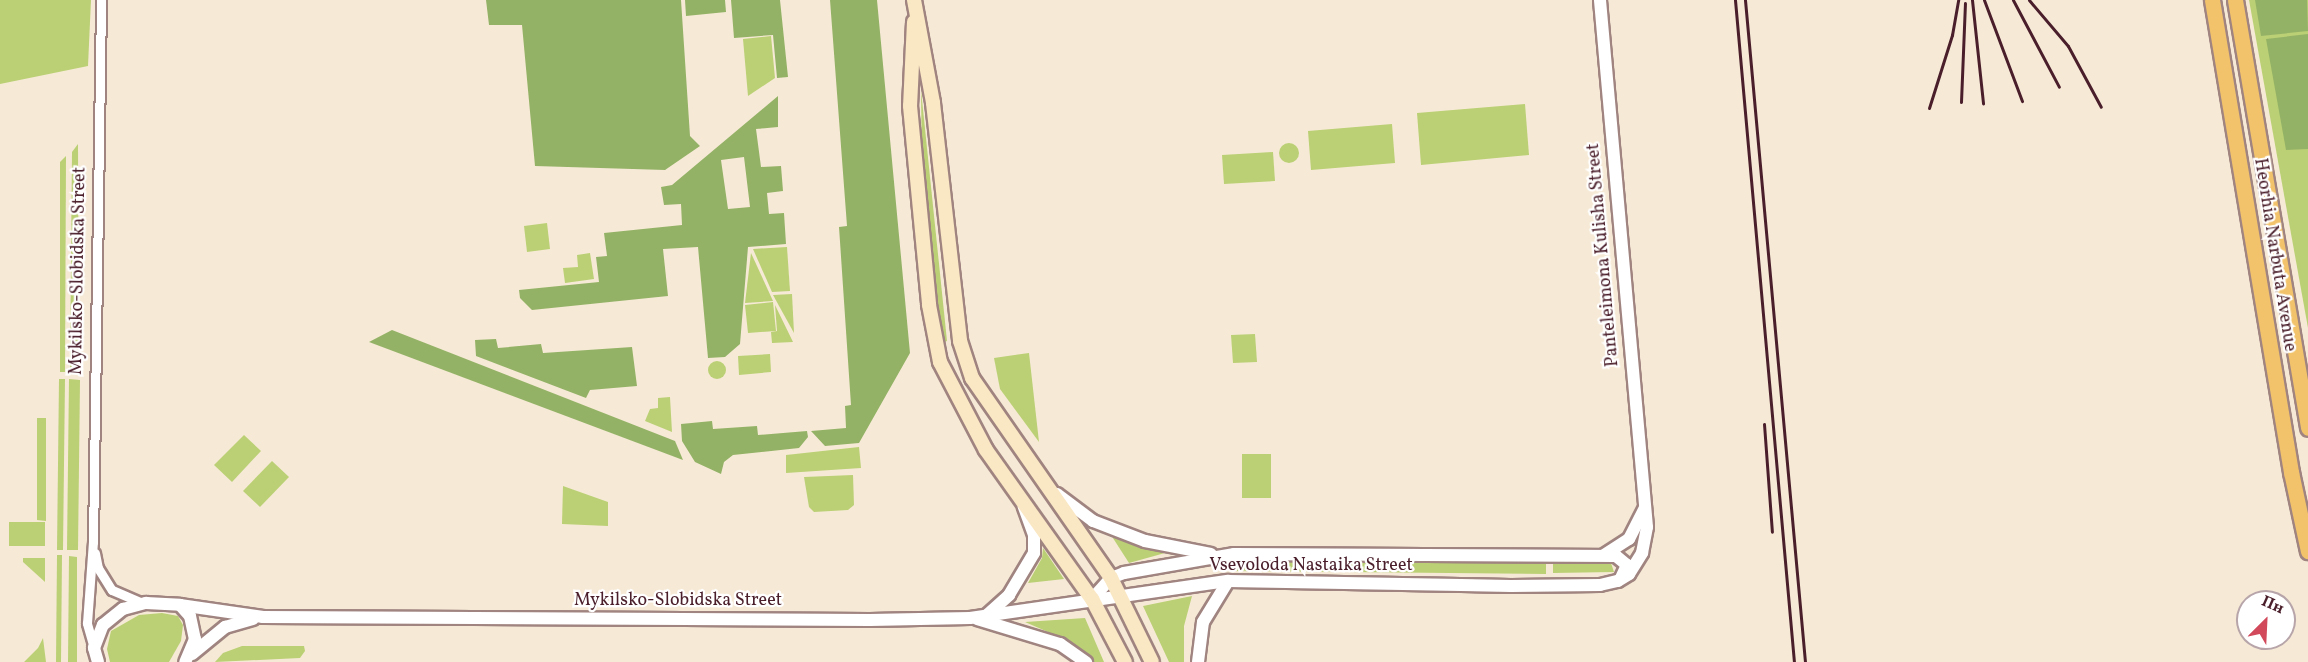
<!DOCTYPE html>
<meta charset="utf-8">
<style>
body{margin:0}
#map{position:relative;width:2308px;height:662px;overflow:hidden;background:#f6ead6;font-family:Vollkorn,serif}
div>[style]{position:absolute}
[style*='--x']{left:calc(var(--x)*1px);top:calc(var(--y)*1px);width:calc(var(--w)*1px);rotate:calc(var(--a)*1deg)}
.green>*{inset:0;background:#bbd075}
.round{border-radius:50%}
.forest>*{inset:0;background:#94b266}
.roads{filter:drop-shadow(2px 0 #a08480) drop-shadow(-2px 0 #a08480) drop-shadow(0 2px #a08480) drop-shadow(0 -2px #a08480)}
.minor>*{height:9px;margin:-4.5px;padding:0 4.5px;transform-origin:4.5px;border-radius:4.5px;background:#fff}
.tertiary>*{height:12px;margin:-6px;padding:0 6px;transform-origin:6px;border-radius:6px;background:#fff}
.secondary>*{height:14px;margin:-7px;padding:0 7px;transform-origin:7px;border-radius:7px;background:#fae7c3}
.primary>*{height:15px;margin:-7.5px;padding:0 7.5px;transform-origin:7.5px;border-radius:7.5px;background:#f2c36a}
.rail>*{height:3px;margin:-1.5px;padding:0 1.5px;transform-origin:1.5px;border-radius:1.5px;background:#4a1f2b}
span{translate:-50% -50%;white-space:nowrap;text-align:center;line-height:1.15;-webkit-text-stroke:4.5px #fff;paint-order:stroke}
.street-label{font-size:18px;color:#4a1f2b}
.north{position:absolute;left:2236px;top:590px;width:60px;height:60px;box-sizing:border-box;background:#fff;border:2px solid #b7a5aa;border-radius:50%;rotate:24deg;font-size:16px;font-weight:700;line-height:24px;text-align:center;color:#4a1f2b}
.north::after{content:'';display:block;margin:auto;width:21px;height:27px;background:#d1495b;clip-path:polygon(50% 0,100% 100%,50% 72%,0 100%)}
</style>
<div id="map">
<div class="green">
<div style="clip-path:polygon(0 0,91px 0,88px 66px,0 84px)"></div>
<div style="clip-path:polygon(2249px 0,2308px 0,2308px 328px)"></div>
<div style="clip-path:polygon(771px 36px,775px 78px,748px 96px,743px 39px)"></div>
<div style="clip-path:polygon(921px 90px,947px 341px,942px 343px,922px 173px)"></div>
<div style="clip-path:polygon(1525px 104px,1529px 155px,1421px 165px,1417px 113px)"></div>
<div style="clip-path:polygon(1392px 124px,1395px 163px,1311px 170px,1308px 131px)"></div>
<div class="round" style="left:1279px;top:143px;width:20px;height:20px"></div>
<div style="clip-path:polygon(78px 144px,79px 369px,70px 370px,72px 152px)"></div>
<div style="clip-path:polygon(1273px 152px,1275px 181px,1224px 184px,1222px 155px)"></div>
<div style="clip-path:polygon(66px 156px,65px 372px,60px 372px,60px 162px)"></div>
<div style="clip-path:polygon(547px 223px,550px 249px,527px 252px,524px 226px)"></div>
<div style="clip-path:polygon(787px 247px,790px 291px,772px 292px,753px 249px)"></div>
<div style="clip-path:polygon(590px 253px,594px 279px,565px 283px,563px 268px,578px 267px,577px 255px)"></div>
<div style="clip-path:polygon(751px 253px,773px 301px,745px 303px)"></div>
<div style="clip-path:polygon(792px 294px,794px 333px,773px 295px)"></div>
<div style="clip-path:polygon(773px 302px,776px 331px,748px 333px,745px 305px)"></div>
<div style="clip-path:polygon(775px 305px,793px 342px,772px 343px,771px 332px,777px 331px)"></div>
<div style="clip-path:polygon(1255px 334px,1257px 362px,1233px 363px,1231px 335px)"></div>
<div style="clip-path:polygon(1029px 353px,1039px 442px,1000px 389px,994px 358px)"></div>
<div style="clip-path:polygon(770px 354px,771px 372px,739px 375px,738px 356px)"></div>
<div class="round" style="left:708px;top:361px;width:18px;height:18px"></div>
<div style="clip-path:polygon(59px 379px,65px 379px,63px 550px,57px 550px)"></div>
<div style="clip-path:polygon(69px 379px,80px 380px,78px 550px,67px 550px)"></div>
<div style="clip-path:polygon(670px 397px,672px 432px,645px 421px,650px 409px,658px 408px,658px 398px)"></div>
<div style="clip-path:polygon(37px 418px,46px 418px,46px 521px,37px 520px)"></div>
<div style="clip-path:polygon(244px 435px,261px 451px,232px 482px,214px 465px)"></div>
<div style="clip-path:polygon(859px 447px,861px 468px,786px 473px,786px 455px)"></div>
<div style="clip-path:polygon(1242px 454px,1271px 454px,1271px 498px,1242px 498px)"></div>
<div style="clip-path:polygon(272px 461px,289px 477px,260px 507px,243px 491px)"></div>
<div style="clip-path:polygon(853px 475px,854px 505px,848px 510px,814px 512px,809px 507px,804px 477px)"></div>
<div style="clip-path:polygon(563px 486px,608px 502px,608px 526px,562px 524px)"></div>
<div style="clip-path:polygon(9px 522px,45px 522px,45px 546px,9px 546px)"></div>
<div style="clip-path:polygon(1111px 535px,1165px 553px,1129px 563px)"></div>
<div style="clip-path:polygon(1043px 548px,1064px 579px,1028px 583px,1042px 558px)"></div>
<div style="clip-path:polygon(57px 555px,62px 555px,61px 662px,56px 662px)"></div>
<div style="clip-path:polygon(69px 556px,77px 557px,77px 662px,68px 662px)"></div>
<div style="clip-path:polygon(23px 558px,45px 558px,45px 582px,23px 562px)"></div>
<div style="clip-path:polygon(1263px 561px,1546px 563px,1546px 574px,1237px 571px,1237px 563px)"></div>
<div style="clip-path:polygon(1553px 563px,1611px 563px,1614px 572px,1553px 573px)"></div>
<div style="clip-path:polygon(1192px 596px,1184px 626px,1184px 662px,1169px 662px,1143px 606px)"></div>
<div style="clip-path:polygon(162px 613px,178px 616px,183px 625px,181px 641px,169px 662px,110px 662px,107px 649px,111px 631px,139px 615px)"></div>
<div style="clip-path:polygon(1085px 618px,1104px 662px,1093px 662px,1064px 639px,1025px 622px)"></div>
<div style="clip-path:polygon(43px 638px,46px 662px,24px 662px,38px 648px)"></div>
<div style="clip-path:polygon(242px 646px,304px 646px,305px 651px,300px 658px,215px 662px,223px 653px)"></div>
</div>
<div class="forest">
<div style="clip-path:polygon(486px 0,681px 0,690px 136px,700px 146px,665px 170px,535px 166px,522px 25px,489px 25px)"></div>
<div style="clip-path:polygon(685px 0,725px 0,726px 12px,686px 16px)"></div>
<div style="clip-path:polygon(731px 0,780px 0,788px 77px,777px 78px,773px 35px,734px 38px)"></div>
<div style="clip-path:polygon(830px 0,877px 0,910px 353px,859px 443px,825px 446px,811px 431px,846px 428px,845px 406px,851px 405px,839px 227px,847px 226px)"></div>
<div style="clip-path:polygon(2255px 0,2307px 0,2308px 31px,2261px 36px)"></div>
<div style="clip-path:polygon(2308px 34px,2308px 149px,2286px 150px,2266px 39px)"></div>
<div style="clip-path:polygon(evenodd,778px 96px,778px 127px,756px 129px,761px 167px,781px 166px,783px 191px,767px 193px,769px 214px,784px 213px,786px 244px,748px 247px,740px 344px,725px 357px,708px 358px,698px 247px,663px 249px,668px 296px,532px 310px,520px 298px,519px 290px,599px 282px,596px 257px,607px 256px,604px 233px,682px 225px,681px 204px,664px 205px,661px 187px,672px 185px,778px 96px,744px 157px,750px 207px,728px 209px,721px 160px,744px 157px)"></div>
<div style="clip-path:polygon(392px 330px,675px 441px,683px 460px,369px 342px)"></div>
<div style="clip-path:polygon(496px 339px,498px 348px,541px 344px,543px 353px,632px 347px,637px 386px,590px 390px,586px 398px,476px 356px,475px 340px)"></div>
<div style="clip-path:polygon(712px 421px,713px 429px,757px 426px,758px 435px,807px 431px,808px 437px,799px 448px,733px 455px,724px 462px,721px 474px,695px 462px,682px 441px,681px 424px)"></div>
</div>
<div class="roads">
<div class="minor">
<div style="--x:95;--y:553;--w:15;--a:79"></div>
<div style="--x:98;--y:568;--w:26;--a:58"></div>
<div style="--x:112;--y:590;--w:34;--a:23"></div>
<div style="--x:94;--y:648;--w:26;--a:-106"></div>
<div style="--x:87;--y:623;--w:81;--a:-85.8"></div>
<div style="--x:93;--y:542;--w:542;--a:-89.15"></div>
</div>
<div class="tertiary">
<div style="--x:1057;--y:494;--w:45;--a:36.9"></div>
<div style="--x:1093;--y:521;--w:56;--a:21"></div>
<div style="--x:1145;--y:541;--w:67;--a:11.1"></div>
<div style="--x:1604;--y:555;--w:30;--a:-33"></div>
<div style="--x:1629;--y:539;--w:34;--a:-63"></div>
<div style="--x:1092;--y:599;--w:28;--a:-48"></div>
<div style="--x:1111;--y:578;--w:14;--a:-21"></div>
<div style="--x:1124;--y:573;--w:112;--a:-9.8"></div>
<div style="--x:1234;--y:554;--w:382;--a:0.3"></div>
<div style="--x:1616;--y:556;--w:14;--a:39"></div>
<div style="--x:1627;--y:565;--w:14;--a:115"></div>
<div style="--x:180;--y:605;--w:84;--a:8.2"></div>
<div style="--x:263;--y:617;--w:607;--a:0.28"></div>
<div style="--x:870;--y:620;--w:100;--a:-1.1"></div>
<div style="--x:970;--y:618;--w:261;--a:-8.2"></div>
<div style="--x:1228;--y:581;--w:283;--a:1"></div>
<div style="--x:1511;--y:586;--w:89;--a:-0.6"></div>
<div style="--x:1600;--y:585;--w:18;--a:-13"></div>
<div style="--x:1618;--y:581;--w:13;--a:-32"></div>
<div style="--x:1629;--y:574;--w:25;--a:-58"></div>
<div style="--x:1642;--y:553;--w:26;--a:-79"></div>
<div style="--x:1647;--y:527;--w:529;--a:-95.1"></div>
<div style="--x:987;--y:615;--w:30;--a:-42"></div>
<div style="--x:1009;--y:595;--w:49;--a:-59.2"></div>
<div style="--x:1034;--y:553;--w:18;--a:-90"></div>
<div style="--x:1034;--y:535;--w:30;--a:-110"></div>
<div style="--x:977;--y:619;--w:87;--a:16.8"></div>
<div style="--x:1060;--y:644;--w:32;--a:35"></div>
<div style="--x:192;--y:654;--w:43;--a:-39.3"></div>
<div style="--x:225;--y:627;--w:29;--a:-16"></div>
<div style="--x:98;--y:662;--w:15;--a:-106"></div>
<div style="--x:94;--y:648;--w:25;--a:-69"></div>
<div style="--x:103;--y:625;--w:26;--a:-39"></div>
<div style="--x:123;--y:609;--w:24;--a:-15"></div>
<div style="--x:146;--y:603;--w:34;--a:3"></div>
<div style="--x:180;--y:605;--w:15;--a:48"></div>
<div style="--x:190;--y:616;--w:24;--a:78"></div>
<div style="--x:195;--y:639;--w:25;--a:113"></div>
<div style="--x:1198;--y:662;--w:40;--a:-82.9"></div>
<div style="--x:1203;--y:622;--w:48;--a:-58.6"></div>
</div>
<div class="secondary">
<div style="--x:914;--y:0;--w:105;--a:79.5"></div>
<div style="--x:933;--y:103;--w:240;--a:83.5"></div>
<div style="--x:960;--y:341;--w:39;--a:72"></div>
<div style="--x:972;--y:378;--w:244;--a:55.2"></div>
<div style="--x:1111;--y:578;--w:93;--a:64"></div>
<div style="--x:914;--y:22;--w:84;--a:92.7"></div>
<div style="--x:910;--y:106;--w:200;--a:84.5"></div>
<div style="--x:929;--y:305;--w:58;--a:79.1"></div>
<div style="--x:940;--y:362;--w:99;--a:62.4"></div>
<div style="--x:986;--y:450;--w:183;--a:54.6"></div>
<div style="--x:1092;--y:599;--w:71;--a:62.4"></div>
</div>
<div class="primary">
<div style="--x:2212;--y:0;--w:479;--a:80.5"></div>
<div style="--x:2291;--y:472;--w:81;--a:77.9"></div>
<div style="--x:2235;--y:0;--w:434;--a:80.3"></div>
</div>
</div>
<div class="rail">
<div style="--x:1735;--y:0;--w:665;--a:84.91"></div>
<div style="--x:1745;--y:0;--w:665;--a:84.82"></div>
<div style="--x:1972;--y:0;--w:104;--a:83.9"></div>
<div style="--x:1984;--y:0;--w:108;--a:69.4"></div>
<div style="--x:2013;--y:0;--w:98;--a:62.1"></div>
<div style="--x:2029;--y:0;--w:60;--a:49.7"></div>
<div style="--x:2068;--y:46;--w:69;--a:61.6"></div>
<div style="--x:1961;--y:102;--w:99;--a:-87.7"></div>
<div style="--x:1929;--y:108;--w:77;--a:-72.5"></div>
<div style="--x:1952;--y:35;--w:36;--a:-80"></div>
<div style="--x:1764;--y:424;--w:108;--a:85.8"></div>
</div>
<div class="street-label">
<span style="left:1604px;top:255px;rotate:-95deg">Panteleimona Kulisha Street</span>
<span style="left:2274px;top:255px;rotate:81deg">Heorhia Narbuta Avenue</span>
<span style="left:79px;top:271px;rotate:-89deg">Mykilsko-Slobidska Street</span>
<span style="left:1311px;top:566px">Vsevoloda Nastaika Street</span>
<span style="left:678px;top:601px">Mykilsko-Slobidska Street</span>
</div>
<div class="north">Пн</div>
</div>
